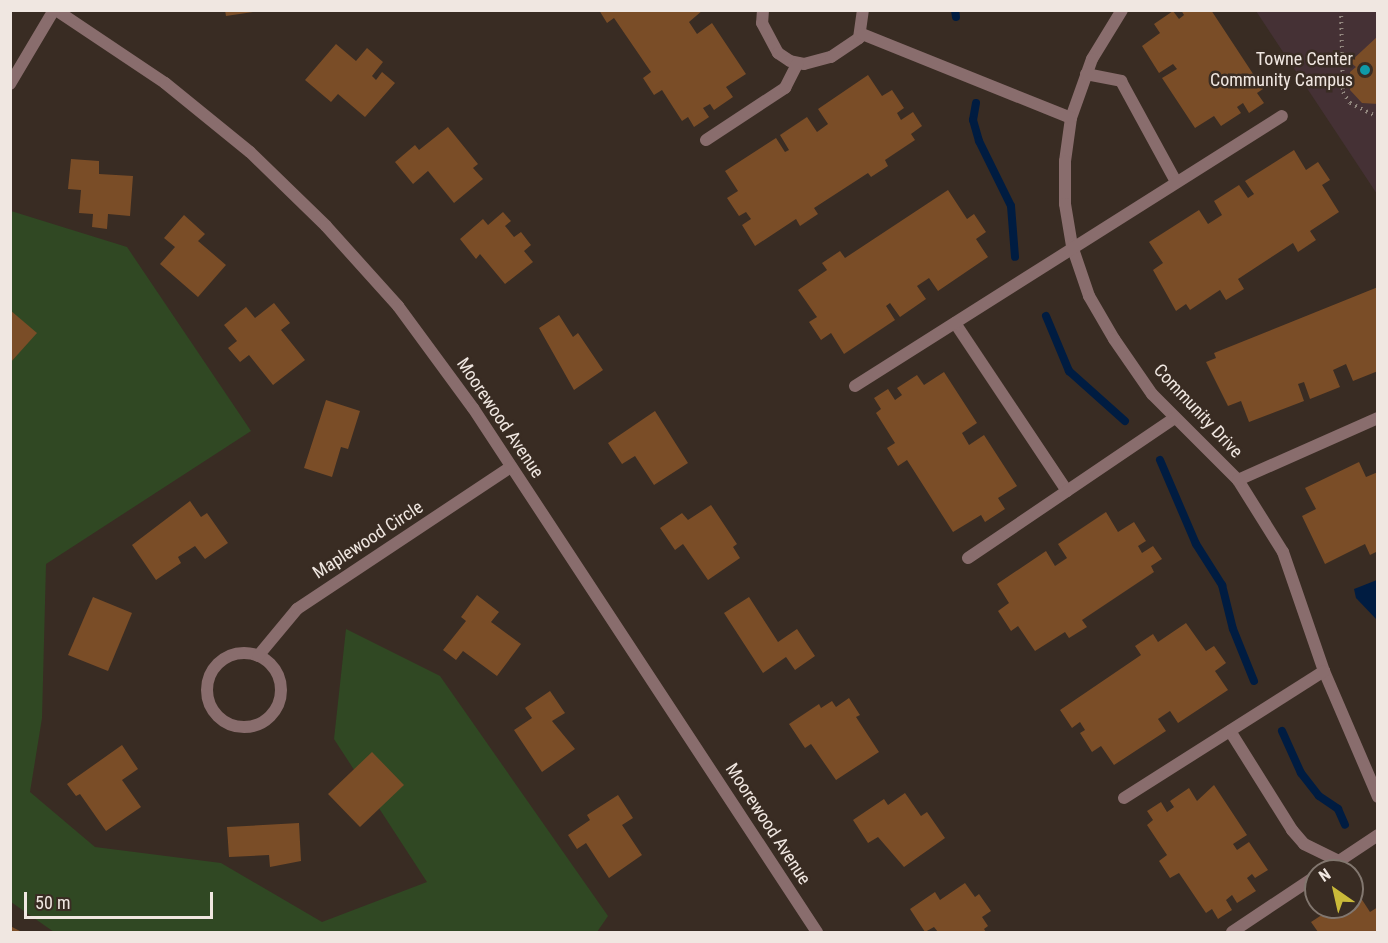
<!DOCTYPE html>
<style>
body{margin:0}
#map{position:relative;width:1388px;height:943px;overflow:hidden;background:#392c23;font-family:"Roboto Condensed",sans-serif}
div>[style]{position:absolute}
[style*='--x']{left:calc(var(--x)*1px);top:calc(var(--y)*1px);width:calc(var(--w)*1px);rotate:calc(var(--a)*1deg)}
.commercial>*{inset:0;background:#453135}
.green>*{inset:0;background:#304823}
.water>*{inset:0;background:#001c41}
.stream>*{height:8px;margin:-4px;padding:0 4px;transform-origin:4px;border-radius:4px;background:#001c41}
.building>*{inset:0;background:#7a4d27}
.path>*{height:4px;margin-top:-2px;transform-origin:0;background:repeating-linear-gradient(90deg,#92877f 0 1.5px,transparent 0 6px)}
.street>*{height:12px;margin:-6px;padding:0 6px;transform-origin:6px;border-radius:6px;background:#896d6d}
.street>.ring{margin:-6px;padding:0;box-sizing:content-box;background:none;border:12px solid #896d6d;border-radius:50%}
.dots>*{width:16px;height:16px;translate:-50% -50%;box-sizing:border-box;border:3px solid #392c23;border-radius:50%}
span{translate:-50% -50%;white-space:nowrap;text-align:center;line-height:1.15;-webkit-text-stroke:5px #392c23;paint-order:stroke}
.poi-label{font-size:18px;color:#f0e7e1}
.right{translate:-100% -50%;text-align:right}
.street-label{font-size:18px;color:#f0e7e1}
.frame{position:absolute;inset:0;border:12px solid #f0e7e1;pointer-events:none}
.north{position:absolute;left:1304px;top:859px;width:60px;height:60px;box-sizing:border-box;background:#392c23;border:2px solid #82776f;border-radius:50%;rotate:326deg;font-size:16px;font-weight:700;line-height:24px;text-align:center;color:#f0e7e1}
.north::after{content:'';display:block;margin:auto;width:21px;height:27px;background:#caba39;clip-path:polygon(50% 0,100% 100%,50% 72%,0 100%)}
.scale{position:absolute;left:24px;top:892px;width:189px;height:27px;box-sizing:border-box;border:3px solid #f0e7e1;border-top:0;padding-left:8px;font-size:18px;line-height:21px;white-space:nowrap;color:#f0e7e1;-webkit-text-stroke:4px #392c23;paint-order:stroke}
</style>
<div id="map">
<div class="commercial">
<div style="clip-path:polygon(1256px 11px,1377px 11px,1377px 194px)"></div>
</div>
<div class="green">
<div style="clip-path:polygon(11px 211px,127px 247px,251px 431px,46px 564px,42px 718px,30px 792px,95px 847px,221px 863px,322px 922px,427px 882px,334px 739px,346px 629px,440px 676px,608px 916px,597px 932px,54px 932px,11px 902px)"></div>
</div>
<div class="water">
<div style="clip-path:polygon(1377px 580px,1378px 580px,1377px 620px,1356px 598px,1354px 589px)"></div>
</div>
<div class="stream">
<div style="--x:955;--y:10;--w:7;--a:82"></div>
<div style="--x:976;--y:103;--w:17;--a:100"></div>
<div style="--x:973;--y:120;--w:22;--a:74"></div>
<div style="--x:979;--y:141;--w:72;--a:63.8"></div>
<div style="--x:1011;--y:206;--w:51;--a:85.5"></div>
<div style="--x:1046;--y:316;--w:60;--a:67.3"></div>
<div style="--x:1069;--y:371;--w:75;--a:41.8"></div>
<div style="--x:1160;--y:460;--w:91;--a:66.8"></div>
<div style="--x:1196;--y:544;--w:49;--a:57.6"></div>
<div style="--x:1222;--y:585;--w:45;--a:76"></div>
<div style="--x:1233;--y:629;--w:56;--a:68"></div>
<div style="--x:1282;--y:731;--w:46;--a:65.7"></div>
<div style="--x:1301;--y:773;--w:29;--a:52"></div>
<div style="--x:1319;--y:796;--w:23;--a:34"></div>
<div style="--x:1338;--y:809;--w:17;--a:66"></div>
</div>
<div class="building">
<div style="clip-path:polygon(225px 10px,253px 10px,253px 12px,226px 16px)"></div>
<div style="clip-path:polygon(599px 10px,703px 10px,689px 22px,697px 34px,712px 23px,746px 74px,726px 87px,733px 97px,714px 110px,710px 104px,703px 108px,709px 117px,694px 127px,688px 117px,682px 121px,662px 90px,654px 95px,643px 78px,651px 72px,614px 18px,607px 23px)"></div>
<div style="clip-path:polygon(1181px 10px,1211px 10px,1263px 89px,1257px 93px,1264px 103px,1249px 113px,1243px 103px,1237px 107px,1241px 113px,1221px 126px,1214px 116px,1195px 128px,1162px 78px,1177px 69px,1173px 64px,1159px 73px,1142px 46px,1160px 33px,1154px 24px,1173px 11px,1179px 19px,1184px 15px)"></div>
<div style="clip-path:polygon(1378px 36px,1378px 104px,1362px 103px,1350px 90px,1350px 72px,1356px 67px,1350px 62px)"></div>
<div style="clip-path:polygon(336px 44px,356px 61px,367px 48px,383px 62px,372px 76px,376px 80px,382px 72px,395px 83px,365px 117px,338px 94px,331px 102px,305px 80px)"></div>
<div style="clip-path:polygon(868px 75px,882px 96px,892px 90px,904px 108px,897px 113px,901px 120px,913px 112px,922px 126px,911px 134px,915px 140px,885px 160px,888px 166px,871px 177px,868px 173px,814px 208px,818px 214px,800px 226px,796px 219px,755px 246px,742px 225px,751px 219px,746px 212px,739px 216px,727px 198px,738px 191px,725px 171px,776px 138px,785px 152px,789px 150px,780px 135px,807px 117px,817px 132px,828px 124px,818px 109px)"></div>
<div style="clip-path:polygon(448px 127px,478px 164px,473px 168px,483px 179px,454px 203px,428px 171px,413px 184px,395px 162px,415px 145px,419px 150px)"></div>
<div style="clip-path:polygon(1294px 150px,1306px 170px,1318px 162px,1330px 180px,1322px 185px,1339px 212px,1310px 231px,1316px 240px,1298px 252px,1293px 243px,1238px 279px,1244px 289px,1226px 300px,1220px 290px,1190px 310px,1186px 304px,1176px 311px,1153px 270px,1163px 263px,1149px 242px,1199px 210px,1208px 224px,1222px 215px,1214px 201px,1239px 185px,1248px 198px,1254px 194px,1245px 181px)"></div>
<div style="clip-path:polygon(71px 159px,99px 161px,99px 174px,133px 176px,130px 216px,108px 214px,107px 229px,92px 227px,93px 214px,79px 213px,81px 190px,68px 189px)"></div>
<div style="clip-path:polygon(948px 190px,967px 219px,974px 214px,986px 232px,976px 239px,988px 257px,938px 291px,929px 278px,917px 286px,926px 299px,900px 317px,890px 303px,886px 306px,895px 320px,844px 354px,831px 333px,821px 340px,809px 322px,817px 317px,798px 290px,827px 270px,822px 263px,840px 251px,845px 258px)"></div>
<div style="clip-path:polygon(503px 212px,511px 221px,505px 226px,514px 237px,521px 232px,531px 245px,524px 251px,533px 262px,505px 284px,480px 254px,476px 259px,460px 239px,483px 219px,488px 225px)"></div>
<div style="clip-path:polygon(184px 215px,205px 234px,198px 241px,226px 265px,198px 297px,160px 264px,175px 247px,164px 238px)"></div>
<div style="clip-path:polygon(1378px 287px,1378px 371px,1353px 381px,1346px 364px,1333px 370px,1340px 387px,1310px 399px,1304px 382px,1298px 384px,1304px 401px,1249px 422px,1241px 401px,1228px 406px,1206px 362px,1216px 358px,1214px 353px)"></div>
<div style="clip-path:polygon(274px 303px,290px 323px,281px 330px,305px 360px,273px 385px,249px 355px,240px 362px,228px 348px,237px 341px,224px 325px,246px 307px,255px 318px)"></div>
<div style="clip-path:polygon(10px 310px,37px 333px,10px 363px)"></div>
<div style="clip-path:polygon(559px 315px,573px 337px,578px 333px,603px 370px,574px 390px,539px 328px)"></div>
<div style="clip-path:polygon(944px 372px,977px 423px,962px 433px,969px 445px,984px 435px,1017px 486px,998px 498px,1005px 509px,985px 522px,981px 515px,953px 532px,907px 460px,898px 466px,887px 448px,895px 443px,876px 413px,881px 409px,874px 398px,888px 389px,895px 400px,902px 395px,897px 388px,917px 375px,924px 385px)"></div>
<div style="clip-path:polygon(326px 400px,360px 411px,348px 449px,341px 447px,332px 477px,304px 468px)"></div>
<div style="clip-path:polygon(655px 411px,688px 463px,654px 485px,635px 456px,622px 464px,608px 443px)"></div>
<div style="clip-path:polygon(1359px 462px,1366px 477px,1378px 472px,1378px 551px,1370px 555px,1365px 544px,1325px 564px,1302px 516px,1316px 509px,1305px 488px)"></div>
<div style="clip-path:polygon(190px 501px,201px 517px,207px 513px,228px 543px,205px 559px,195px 546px,178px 557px,181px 563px,156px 580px,132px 545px)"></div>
<div style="clip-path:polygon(711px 505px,737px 544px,733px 547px,740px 558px,708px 580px,683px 544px,675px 550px,660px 528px,682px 513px,688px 520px)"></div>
<div style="clip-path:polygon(1106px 512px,1118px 532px,1134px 522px,1146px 541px,1138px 546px,1142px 553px,1153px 546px,1162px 559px,1151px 566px,1154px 572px,1082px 620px,1087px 627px,1069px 638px,1065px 632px,1035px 651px,1018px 626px,1011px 631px,998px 611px,1009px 603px,997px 584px,1046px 551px,1055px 566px,1067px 558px,1058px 544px)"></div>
<div style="clip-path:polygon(477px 595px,499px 612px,491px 622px,521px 644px,497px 676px,463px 651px,456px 660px,443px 650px,466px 621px,461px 617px)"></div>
<div style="clip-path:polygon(93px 597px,132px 613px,108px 671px,68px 655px)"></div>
<div style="clip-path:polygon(749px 597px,778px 642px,797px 629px,815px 656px,795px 670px,786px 657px,763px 673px,724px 613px)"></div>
<div style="clip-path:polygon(1186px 623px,1206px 651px,1214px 646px,1226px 663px,1215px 671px,1228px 690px,1178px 723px,1170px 711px,1158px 719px,1166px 731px,1114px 765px,1101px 746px,1092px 752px,1080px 733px,1085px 730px,1080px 722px,1072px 728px,1060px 710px,1141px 655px,1135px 646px,1153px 634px,1158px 642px)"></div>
<div style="clip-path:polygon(550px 691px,565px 713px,552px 721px,575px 749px,542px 772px,514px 730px,532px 718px,525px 708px)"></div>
<div style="clip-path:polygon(849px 698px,860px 715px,856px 717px,879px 752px,836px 780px,811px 744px,805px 748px,789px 724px,819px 704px,821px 708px,832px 701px,836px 707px)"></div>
<div style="clip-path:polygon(122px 745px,138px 769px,122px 780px,141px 807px,106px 831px,80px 794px,76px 796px,67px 784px)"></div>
<div style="clip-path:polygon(372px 752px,404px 785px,360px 827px,328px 794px)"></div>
<div style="clip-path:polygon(1214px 785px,1247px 835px,1233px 844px,1237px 850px,1249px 842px,1268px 870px,1255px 878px,1252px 874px,1247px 878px,1256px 891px,1237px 903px,1232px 895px,1226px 900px,1232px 910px,1218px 919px,1212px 909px,1206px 913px,1179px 873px,1170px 878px,1159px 861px,1167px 855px,1147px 825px,1153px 820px,1147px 811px,1161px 802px,1167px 812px,1174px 807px,1170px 801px,1189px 788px,1197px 801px)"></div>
<div style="clip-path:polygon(905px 793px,921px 816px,927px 812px,945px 838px,904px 867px,878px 837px,868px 843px,853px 820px,884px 799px,888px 805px)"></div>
<div style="clip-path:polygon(618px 795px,633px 818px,622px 825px,642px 855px,609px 878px,586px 843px,577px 849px,568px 835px,590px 820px,587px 815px)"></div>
<div style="clip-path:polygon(299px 823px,301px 861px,270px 867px,269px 855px,229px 857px,227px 827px)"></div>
<div style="clip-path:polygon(965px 883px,975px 897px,979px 894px,991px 911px,982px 917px,988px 926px,984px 929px,986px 932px,938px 932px,934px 927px,925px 932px,910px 909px,935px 892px,940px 900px)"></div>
<div style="clip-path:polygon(1357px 892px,1370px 912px,1378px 907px,1378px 932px,1318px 932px,1311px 922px,1334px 907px,1352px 907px,1352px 895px)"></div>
<div style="clip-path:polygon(10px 926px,22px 932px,10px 932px)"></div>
</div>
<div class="path">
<div style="--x:1341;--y:10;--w:82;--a:88.6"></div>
<div style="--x:1343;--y:92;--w:13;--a:58"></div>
<div style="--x:1350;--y:103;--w:31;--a:27"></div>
</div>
<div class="street">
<div style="--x:56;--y:10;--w:131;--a:33.8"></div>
<div style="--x:165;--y:83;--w:109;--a:39.1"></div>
<div style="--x:250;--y:152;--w:106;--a:44.2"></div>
<div style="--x:326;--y:226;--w:108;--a:48"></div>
<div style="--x:398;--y:306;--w:127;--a:53.7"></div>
<div style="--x:473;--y:408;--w:627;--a:56.72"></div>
<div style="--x:763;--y:10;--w:13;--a:94"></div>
<div style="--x:762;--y:23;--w:34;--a:62"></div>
<div style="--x:778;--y:53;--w:14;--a:34"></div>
<div style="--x:790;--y:61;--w:14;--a:12"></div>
<div style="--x:804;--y:64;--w:28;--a:-15"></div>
<div style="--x:831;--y:57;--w:34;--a:-34"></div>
<div style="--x:859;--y:38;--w:28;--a:-82"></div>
<div style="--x:1122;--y:10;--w:57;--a:121.5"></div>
<div style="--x:1092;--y:59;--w:63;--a:109.6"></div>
<div style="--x:1071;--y:118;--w:43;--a:97.9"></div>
<div style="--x:1065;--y:161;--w:43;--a:90"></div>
<div style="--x:1065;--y:204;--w:43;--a:80.5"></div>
<div style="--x:1072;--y:246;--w:53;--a:71.2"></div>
<div style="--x:1089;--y:296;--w:50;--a:59.8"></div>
<div style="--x:1114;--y:339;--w:67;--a:55.4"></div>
<div style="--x:1152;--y:394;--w:122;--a:45"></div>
<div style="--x:1238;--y:480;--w:85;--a:58"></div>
<div style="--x:1283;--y:552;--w:126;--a:71"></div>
<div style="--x:1324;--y:671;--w:137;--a:66.8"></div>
<div style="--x:862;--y:34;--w:225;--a:21.9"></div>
<div style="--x:1086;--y:74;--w:36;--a:11"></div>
<div style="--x:1121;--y:81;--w:115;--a:61.4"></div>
<div style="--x:10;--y:84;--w:86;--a:-59.3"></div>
<div style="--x:706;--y:140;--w:95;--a:-33.4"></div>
<div style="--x:785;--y:88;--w:28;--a:-63"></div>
<div style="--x:955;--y:323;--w:202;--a:56.3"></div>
<div style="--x:855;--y:386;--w:505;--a:-32.31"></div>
<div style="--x:1238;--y:480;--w:153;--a:-23.9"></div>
<div style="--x:968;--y:558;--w:250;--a:-34.1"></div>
<div class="ring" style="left:207px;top:653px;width:62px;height:62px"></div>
<div style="--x:258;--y:656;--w:61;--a:-50.3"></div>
<div style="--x:297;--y:609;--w:257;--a:-33.6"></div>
<div style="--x:1230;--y:731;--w:117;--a:57.9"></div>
<div style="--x:1292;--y:830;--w:18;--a:49"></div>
<div style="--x:1304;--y:844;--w:39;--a:26"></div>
<div style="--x:1124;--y:798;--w:237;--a:-32.4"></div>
<div style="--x:1324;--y:871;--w:65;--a:-33.7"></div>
<div style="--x:1232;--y:932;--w:101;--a:-33.7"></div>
</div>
<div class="dots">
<div style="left:1365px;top:70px;background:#0f9aa8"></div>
</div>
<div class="poi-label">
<span class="right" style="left:1353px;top:70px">Towne Center<br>Community Campus</span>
</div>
<div class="street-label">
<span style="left:1198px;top:411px;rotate:47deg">Community Drive</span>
<span style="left:500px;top:418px;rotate:56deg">Moorewood Avenue</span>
<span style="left:368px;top:540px;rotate:-33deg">Maplewood Circle</span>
<span style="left:768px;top:824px;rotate:57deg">Moorewood Avenue</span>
</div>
<div class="frame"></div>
<div class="north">N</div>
<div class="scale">50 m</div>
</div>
